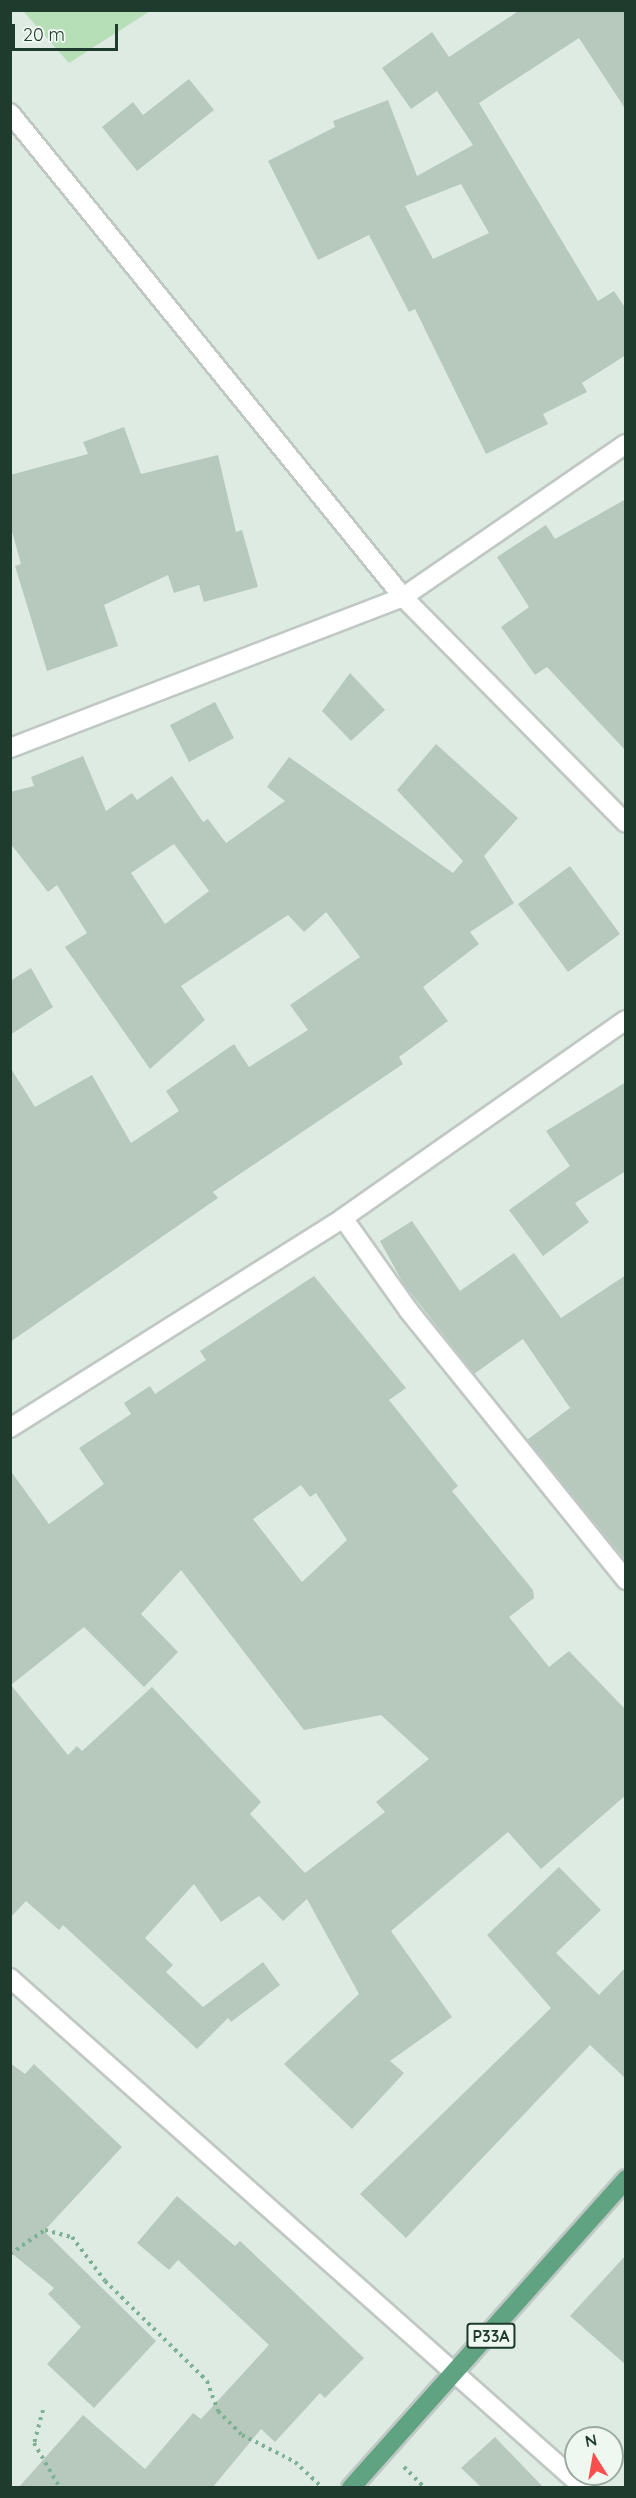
<!DOCTYPE html>
<style>
body{margin:0}
#map{position:relative;width:636px;height:2498px;overflow:hidden;background:#deebe2;font-family:Quicksand,sans-serif}
div>[style]{position:absolute}
[style*='--x']{left:calc(var(--x)*1px);top:calc(var(--y)*1px);width:calc(var(--w)*1px);rotate:calc(var(--a)*1deg)}
.green>*{inset:0;background:#b6deb7}
.building>*{inset:0;background:#b7c9bd}
.path>*{height:4px;margin-top:-2px;transform-origin:0;background:repeating-linear-gradient(90deg,#7db094 0 3px,transparent 0 7.5px)}
.roads{filter:drop-shadow(2px 0 #c0c8c4) drop-shadow(-2px 0 #c0c8c4) drop-shadow(0 2px #c0c8c4) drop-shadow(0 -2px #c0c8c4)}
.minor>*{height:18px;margin:-9px;padding:0 9px;transform-origin:9px;border-radius:9px;background:#fff}
.major>*{height:18px;margin:-9px;padding:0 9px;transform-origin:9px;border-radius:9px;background:#60a382}
span{translate:-50% -50%;white-space:nowrap;text-align:center;line-height:1.15;-webkit-text-stroke:5px #eff7f1;paint-order:stroke}
.shield-label span{padding:2px 4px;background:#eff7f1;border:2px solid;border-radius:4px;-webkit-text-stroke-width:0}
.shield-label{font-size:16px;color:#1f3b2d;font-weight:700}
.frame{position:absolute;inset:0;border:12px solid #1f3b2d;pointer-events:none}
.north{position:absolute;left:564px;top:2426px;width:60px;height:60px;box-sizing:border-box;background:#eff7f1;border:2px solid #9caca3;border-radius:50%;rotate:349deg;font-size:16px;font-weight:700;line-height:24px;text-align:center;color:#1f3b2d}
.north::after{content:'';display:block;margin:auto;width:21px;height:27px;background:#f94e4e;clip-path:polygon(50% 0,100% 100%,50% 72%,0 100%)}
.scale{position:absolute;left:12px;top:24px;width:106px;height:27px;box-sizing:border-box;border:3px solid #1f3b2d;border-top:0;padding-left:8px;font-size:18px;line-height:21px;white-space:nowrap;color:#1f3b2d;-webkit-text-stroke:4px #eff7f1;paint-order:stroke}
</style>
<div id="map">
<div class="green">
<div style="clip-path:polygon(23px 11px,150px 11px,69px 63px)"></div>
</div>
<div class="building">
<div style="clip-path:polygon(evenodd,520px 10px,626px 10px,626px 110px,579px 38px,479px 103px,598px 301px,614px 291px,626px 309px,626px 355px,582px 383px,587px 392px,543px 414px,548px 424px,486px 454px,415px 309px,409px 312px,369px 235px,318px 260px,268px 161px,335px 127px,333px 121px,388px 100px,417px 176px,473px 145px,437px 91px,411px 109px,382px 68px,432px 32px,449px 57px,520px 10px,461px 184px,489px 233px,433px 259px,405px 206px,461px 184px)"></div>
<div style="clip-path:polygon(189px 79px,214px 110px,137px 171px,102px 127px,133px 102px,143px 115px)"></div>
<div style="clip-path:polygon(124px 427px,141px 474px,218px 455px,236px 532px,242px 530px,258px 587px,204px 602px,199px 585px,174px 593px,168px 575px,104px 605px,118px 646px,47px 671px,15px 566px,21px 564px,10px 524px,10px 475px,88px 454px,83px 442px)"></div>
<div style="clip-path:polygon(626px 499px,626px 751px,547px 667px,535px 675px,501px 627px,529px 607px,497px 557px,546px 525px,555px 539px)"></div>
<div style="clip-path:polygon(350px 673px,385px 710px,351px 741px,322px 711px)"></div>
<div style="clip-path:polygon(215px 702px,234px 738px,189px 762px,170px 725px)"></div>
<div style="clip-path:polygon(evenodd,436px 744px,518px 818px,484px 856px,514px 903px,470px 932px,479px 944px,423px 987px,448px 1021px,399px 1057px,403px 1064px,213px 1192px,218px 1198px,10px 1342px,10px 1067px,35px 1107px,92px 1075px,131px 1143px,179px 1111px,166px 1091px,234px 1044px,249px 1067px,308px 1030px,290px 1005px,360px 957px,326px 912px,304px 932px,288px 915px,181px 986px,205px 1020px,150px 1069px,65px 947px,87px 933px,57px 885px,48px 892px,10px 843px,10px 792px,34px 786px,31px 777px,83px 756px,106px 811px,132px 793px,137px 800px,172px 776px,203px 822px,208px 819px,226px 843px,285px 801px,267px 787px,289px 757px,453px 873px,463px 861px,397px 790px,436px 744px,174px 844px,209px 891px,165px 924px,131px 873px,174px 844px)"></div>
<div style="clip-path:polygon(570px 866px,620px 934px,568px 972px,518px 904px)"></div>
<div style="clip-path:polygon(31px 968px,53px 1007px,10px 1035px,10px 981px)"></div>
<div style="clip-path:polygon(626px 1082px,626px 1171px,575px 1203px,589px 1222px,543px 1256px,509px 1210px,570px 1166px,546px 1131px)"></div>
<div style="clip-path:polygon(412px 1221px,460px 1291px,514px 1253px,561px 1318px,626px 1275px,626px 1561px,527px 1440px,570px 1408px,523px 1339px,474px 1374px,403px 1283px,380px 1241px)"></div>
<div style="clip-path:polygon(evenodd,314px 1276px,406px 1388px,389px 1400px,458px 1486px,452px 1491px,533px 1590px,534px 1598px,509px 1617px,549px 1667px,569px 1651px,626px 1710px,626px 1795px,541px 1869px,508px 1832px,391px 1931px,452px 2017px,390px 2061px,404px 2073px,352px 2129px,284px 2064px,359px 1994px,307px 1899px,283px 1921px,259px 1896px,221px 1922px,194px 1884px,145px 1938px,173px 1965px,166px 1972px,203px 2007px,263px 1962px,280px 1985px,231px 2022px,228px 2018px,197px 2049px,63px 1925px,59px 1930px,26px 1901px,10px 1918px,10px 1470px,49px 1524px,104px 1484px,79px 1448px,131px 1414px,124px 1403px,150px 1386px,155px 1394px,206px 1360px,200px 1351px,314px 1276px,301px 1485px,310px 1497px,316px 1493px,347px 1540px,302px 1582px,253px 1519px,301px 1485px,314px 1276px,181px 1570px,304px 1730px,381px 1715px,429px 1759px,376px 1802px,385px 1812px,305px 1873px,250px 1814px,261px 1802px,152px 1687px,82px 1751px,77px 1746px,68px 1755px,11px 1685px,84px 1627px,144px 1687px,178px 1652px,141px 1614px,181px 1570px)"></div>
<div style="clip-path:polygon(559px 1867px,601px 1910px,556px 1953px,599px 1995px,626px 1967px,626px 2079px,590px 2045px,406px 2238px,360px 2194px,551px 2008px,487px 1935px)"></div>
<div style="clip-path:polygon(10px 2063px,25px 2074px,34px 2064px,122px 2147px,44px 2231px,156px 2341px,94px 2408px,47px 2364px,81px 2327px,48px 2294px,54px 2288px,10px 2252px)"></div>
<div style="clip-path:polygon(177px 2196px,235px 2246px,240px 2241px,364px 2358px,325px 2398px,320px 2393px,275px 2442px,261px 2429px,213px 2487px,19px 2487px,83px 2415px,145px 2469px,193px 2413px,201px 2419px,269px 2345px,178px 2260px,169px 2270px,137px 2243px)"></div>
<div style="clip-path:polygon(626px 2255px,626px 2365px,570px 2316px)"></div>
<div style="clip-path:polygon(495px 2437px,543px 2487px,481px 2487px,461px 2468px)"></div>
</div>
<div class="path">
<div style="--x:10;--y:2254;--w:42;--a:-34.4"></div>
<div style="--x:45;--y:2230;--w:28;--a:15"></div>
<div style="--x:72;--y:2237;--w:55;--a:53.1"></div>
<div style="--x:105;--y:2281;--w:143;--a:44.4"></div>
<div style="--x:207;--y:2381;--w:32;--a:70"></div>
<div style="--x:218;--y:2411;--w:34;--a:45"></div>
<div style="--x:242;--y:2435;--w:59;--a:27"></div>
<div style="--x:295;--y:2462;--w:38;--a:43"></div>
<div style="--x:43;--y:2410;--w:34;--a:105"></div>
<div style="--x:34;--y:2443;--w:52;--a:60"></div>
<div style="--x:404;--y:2467;--w:30;--a:45"></div>
</div>
<div class="roads">
<div class="minor">
<div style="--x:10;--y:113;--w:623;--a:50.92"></div>
<div style="--x:403;--y:597;--w:317;--a:45.4"></div>
<div style="--x:10;--y:748;--w:421;--a:-21"></div>
<div style="--x:403;--y:597;--w:270;--a:-34.5"></div>
<div style="--x:343;--y:1218;--w:114;--a:54.6"></div>
<div style="--x:409;--y:1311;--w:346;--a:51.1"></div>
<div style="--x:10;--y:1428;--w:394;--a:-32.2"></div>
<div style="--x:343;--y:1218;--w:345;--a:-35"></div>
<div style="--x:10;--y:1978;--w:768;--a:41.62"></div>
</div>
<div class="major">
<div style="--x:351;--y:2488;--w:414;--a:-48.3"></div>
</div>
</div>
<div class="shield-label">
<span style="left:491px;top:2336px">P33A</span>
</div>
<div class="frame"></div>
<div class="north">N</div>
<div class="scale">20 m</div>
</div>
